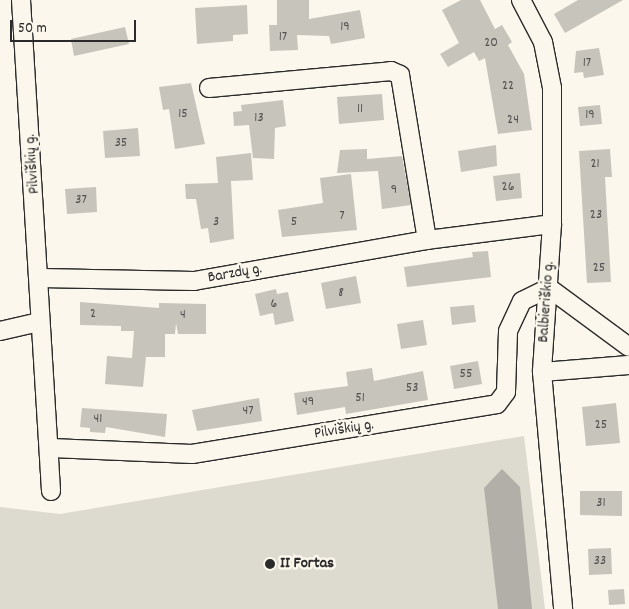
<!DOCTYPE html>
<meta charset="utf-8">
<style>
body{margin:0}
#map{position:relative;width:629px;height:609px;overflow:hidden;background:#fbf7ec;font-family:Dekko,sans-serif}
div>[style]{position:absolute}
[style*='--x']{left:calc(var(--x)*1px);top:calc(var(--y)*1px);width:calc(var(--w)*1px);rotate:calc(var(--a)*1deg)}
.green>*{inset:0;background:#dddad0}
.water>*{inset:0;background:#b1afa7}
.building>*{inset:0;background:#c7c4bc}
.roads{filter:drop-shadow(1px 0 #2b2b2b) drop-shadow(-1px 0 #2b2b2b) drop-shadow(0 1px #2b2b2b) drop-shadow(0 -1px #2b2b2b)}
.minor>*{height:18px;margin:-9px;padding:0 9px;transform-origin:9px;border-radius:9px;background:#fbf7ec}
.dots>*{width:14px;height:14px;translate:-50% -50%;box-sizing:border-box;border:2px solid #fbf7ec;border-radius:50%}
span{translate:-50% -50%;white-space:nowrap;text-align:center;line-height:1.15;-webkit-text-stroke:5px #fbf7ec;paint-order:stroke}
.number-label{font-size:14px;color:#52514f}
.number-label span{-webkit-text-stroke-width:0}
.street-label{font-size:16px;color:#2b2b2b}
.poi-label{font-size:16px;color:#2b2b2b;font-weight:700}
.left{translate:0 -50%;text-align:left}
.scale{position:absolute;left:10px;top:20px;width:126px;height:22px;box-sizing:border-box;border:2px solid #2b2b2b;border-top:0;padding-left:6px;font-size:15px;line-height:18px;white-space:nowrap;color:#2b2b2b;-webkit-text-stroke:4px #fbf7ec;paint-order:stroke}
</style>
<div id="map">
<div class="green">
<div style="clip-path:polygon(524px 436px,545px 609px,0 609px,0 507px,60px 514px)"></div>
</div>
<div class="water">
<div style="clip-path:polygon(502px 469px,520px 487px,532px 609px,498px 609px,484px 488px)"></div>
</div>
<div class="building">
<div style="clip-path:polygon(277px 0,309px 0,309px 19px,360px 10px,365px 38px,331px 44px,329px 36px,297px 35px,298px 50px,270px 51px,269px 25px,277px 25px)"></div>
<div style="clip-path:polygon(461px 0,480px 0,495px 29px,502px 25px,512px 42px,508px 45px,524px 74px,532px 130px,498px 134px,485px 58px,479px 61px,474px 52px,448px 67px,440px 54px,459px 43px,442px 10px)"></div>
<div style="clip-path:polygon(578px 0,623px 0,565px 33px,554px 14px)"></div>
<div style="clip-path:polygon(247px 5px,248px 34px,233px 35px,233px 41px,197px 44px,195px 8px)"></div>
<div style="clip-path:polygon(125px 27px,129px 44px,74px 56px,71px 39px)"></div>
<div style="clip-path:polygon(599px 48px,604px 75px,584px 78px,583px 72px,574px 73px,576px 51px)"></div>
<div style="clip-path:polygon(191px 83px,205px 144px,175px 149px,169px 109px,163px 110px,159px 87px)"></div>
<div style="clip-path:polygon(382px 94px,384px 120px,339px 124px,337px 97px)"></div>
<div style="clip-path:polygon(283px 100px,286px 126px,275px 128px,274px 159px,253px 158px,249px 125px,234px 126px,233px 112px,242px 111px,241px 105px)"></div>
<div style="clip-path:polygon(600px 105px,602px 124px,580px 126px,578px 107px)"></div>
<div style="clip-path:polygon(138px 128px,140px 156px,105px 158px,103px 131px)"></div>
<div style="clip-path:polygon(496px 145px,497px 166px,461px 172px,458px 151px)"></div>
<div style="clip-path:polygon(367px 149px,367px 159px,402px 156px,411px 205px,382px 209px,378px 171px,337px 173px,340px 150px)"></div>
<div style="clip-path:polygon(610px 149px,612px 177px,605px 177px,611px 282px,587px 283px,579px 151px)"></div>
<div style="clip-path:polygon(251px 153px,253px 180px,231px 181px,234px 239px,210px 243px,208px 228px,201px 229px,196px 199px,186px 199px,185px 184px,218px 183px,216px 157px)"></div>
<div style="clip-path:polygon(520px 173px,522px 198px,496px 201px,493px 176px)"></div>
<div style="clip-path:polygon(351px 174px,357px 230px,282px 237px,278px 210px,323px 203px,320px 178px)"></div>
<div style="clip-path:polygon(96px 187px,97px 212px,67px 214px,65px 189px)"></div>
<div style="clip-path:polygon(488px 251px,491px 277px,407px 287px,404px 267px,473px 257px,472px 252px)"></div>
<div style="clip-path:polygon(356px 276px,361px 303px,326px 309px,321px 283px)"></div>
<div style="clip-path:polygon(276px 289px,277px 294px,288px 292px,294px 321px,275px 325px,273px 313px,260px 316px,255px 294px)"></div>
<div style="clip-path:polygon(80px 302px,159px 308px,159px 303px,206px 304px,206px 334px,178px 334px,176px 323px,175px 334px,165px 334px,165px 357px,146px 357px,143px 387px,105px 384px,107px 356px,132px 358px,134px 331px,121px 331px,121px 326px,80px 325px)"></div>
<div style="clip-path:polygon(474px 305px,476px 322px,452px 325px,450px 307px)"></div>
<div style="clip-path:polygon(423px 320px,427px 345px,401px 349px,397px 324px)"></div>
<div style="clip-path:polygon(478px 361px,482px 384px,454px 389px,450px 366px)"></div>
<div style="clip-path:polygon(372px 368px,374px 381px,423px 371px,428px 400px,346px 414px,345px 407px,297px 415px,294px 393px,348px 386px,346px 372px)"></div>
<div style="clip-path:polygon(259px 398px,262px 421px,197px 431px,192px 410px)"></div>
<div style="clip-path:polygon(616px 403px,620px 443px,586px 446px,582px 407px)"></div>
<div style="clip-path:polygon(82px 408px,167px 414px,165px 437px,106px 427px,105px 433px,90px 432px,90px 428px,80px 427px)"></div>
<div style="clip-path:polygon(580px 491px,622px 491px,622px 516px,580px 515px)"></div>
<div style="clip-path:polygon(611px 548px,612px 574px,589px 575px,588px 549px)"></div>
<div style="clip-path:polygon(624px 589px,625px 604px,609px 605px,608px 590px)"></div>
</div>
<div class="roads">
<div class="minor">
<div style="--x:21;--y:0;--w:492;--a:86.5"></div>
<div style="--x:521;--y:0;--w:47;--a:62.4"></div>
<div style="--x:543;--y:42;--w:47;--a:78.9"></div>
<div style="--x:552;--y:88;--w:136;--a:90"></div>
<div style="--x:552;--y:224;--w:148;--a:93.9"></div>
<div style="--x:542;--y:372;--w:238;--a:84.9"></div>
<div style="--x:209;--y:88;--w:183;--a:-5.3"></div>
<div style="--x:391;--y:71;--w:10;--a:24"></div>
<div style="--x:400;--y:75;--w:167;--a:80.7"></div>
<div style="--x:41;--y:278;--w:153;--a:1.1"></div>
<div style="--x:194;--y:281;--w:237;--a:-10"></div>
<div style="--x:427;--y:240;--w:126;--a:-7.3"></div>
<div style="--x:0;--y:331;--w:39;--a:-13"></div>
<div style="--x:542;--y:372;--w:87;--a:-4.6"></div>
<div style="--x:51;--y:448;--w:141;--a:2.4"></div>
<div style="--x:192;--y:454;--w:309;--a:-9.3"></div>
<div style="--x:497;--y:404;--w:15;--a:-53"></div>
<div style="--x:506;--y:392;--w:61;--a:-88.1"></div>
<div style="--x:508;--y:331;--w:33;--a:-65"></div>
<div style="--x:522;--y:301;--w:30;--a:-26"></div>
<div style="--x:549;--y:288;--w:99;--a:36.4"></div>
</div>
</div>
<div class="dots">
<div style="left:270px;top:564px;background:#2b2b2b"></div>
</div>
<div class="number-label">
<span style="left:345px;top:27px">19</span>
<span style="left:283px;top:37px">17</span>
<span style="left:491px;top:43px">20</span>
<span style="left:587px;top:63px">17</span>
<span style="left:508px;top:86px">22</span>
<span style="left:360px;top:109px">11</span>
<span style="left:183px;top:114px">15</span>
<span style="left:590px;top:115px">19</span>
<span style="left:259px;top:118px">13</span>
<span style="left:513px;top:120px">24</span>
<span style="left:121px;top:143px">35</span>
<span style="left:595px;top:164px">21</span>
<span style="left:508px;top:187px">26</span>
<span style="left:394px;top:190px">9</span>
<span style="left:81px;top:200px">37</span>
<span style="left:596px;top:215px">23</span>
<span style="left:342px;top:216px">7</span>
<span style="left:216px;top:222px">3</span>
<span style="left:294px;top:222px">5</span>
<span style="left:599px;top:268px">25</span>
<span style="left:341px;top:293px">8</span>
<span style="left:274px;top:304px">6</span>
<span style="left:93px;top:314px">2</span>
<span style="left:183px;top:315px">4</span>
<span style="left:466px;top:374px">55</span>
<span style="left:412px;top:388px">53</span>
<span style="left:360px;top:398px">51</span>
<span style="left:308px;top:402px">49</span>
<span style="left:248px;top:411px">47</span>
<span style="left:98px;top:419px">41</span>
<span style="left:601px;top:425px">25</span>
<span style="left:601px;top:503px">31</span>
<span style="left:600px;top:561px">33</span>
</div>
<div class="street-label">
<span style="left:33px;top:164px;rotate:-94deg">Pilviškių g.</span>
<span style="left:235px;top:274px;rotate:-10deg">Barzdų g.</span>
<span style="left:547px;top:302px;rotate:-86deg">Balbieriškio g.</span>
<span style="left:344px;top:430px;rotate:-9deg">Pilviškių g.</span>
</div>
<div class="poi-label">
<span class="left" style="left:280px;top:564px">II Fortas</span>
</div>
<div class="scale">50 m</div>
</div>
